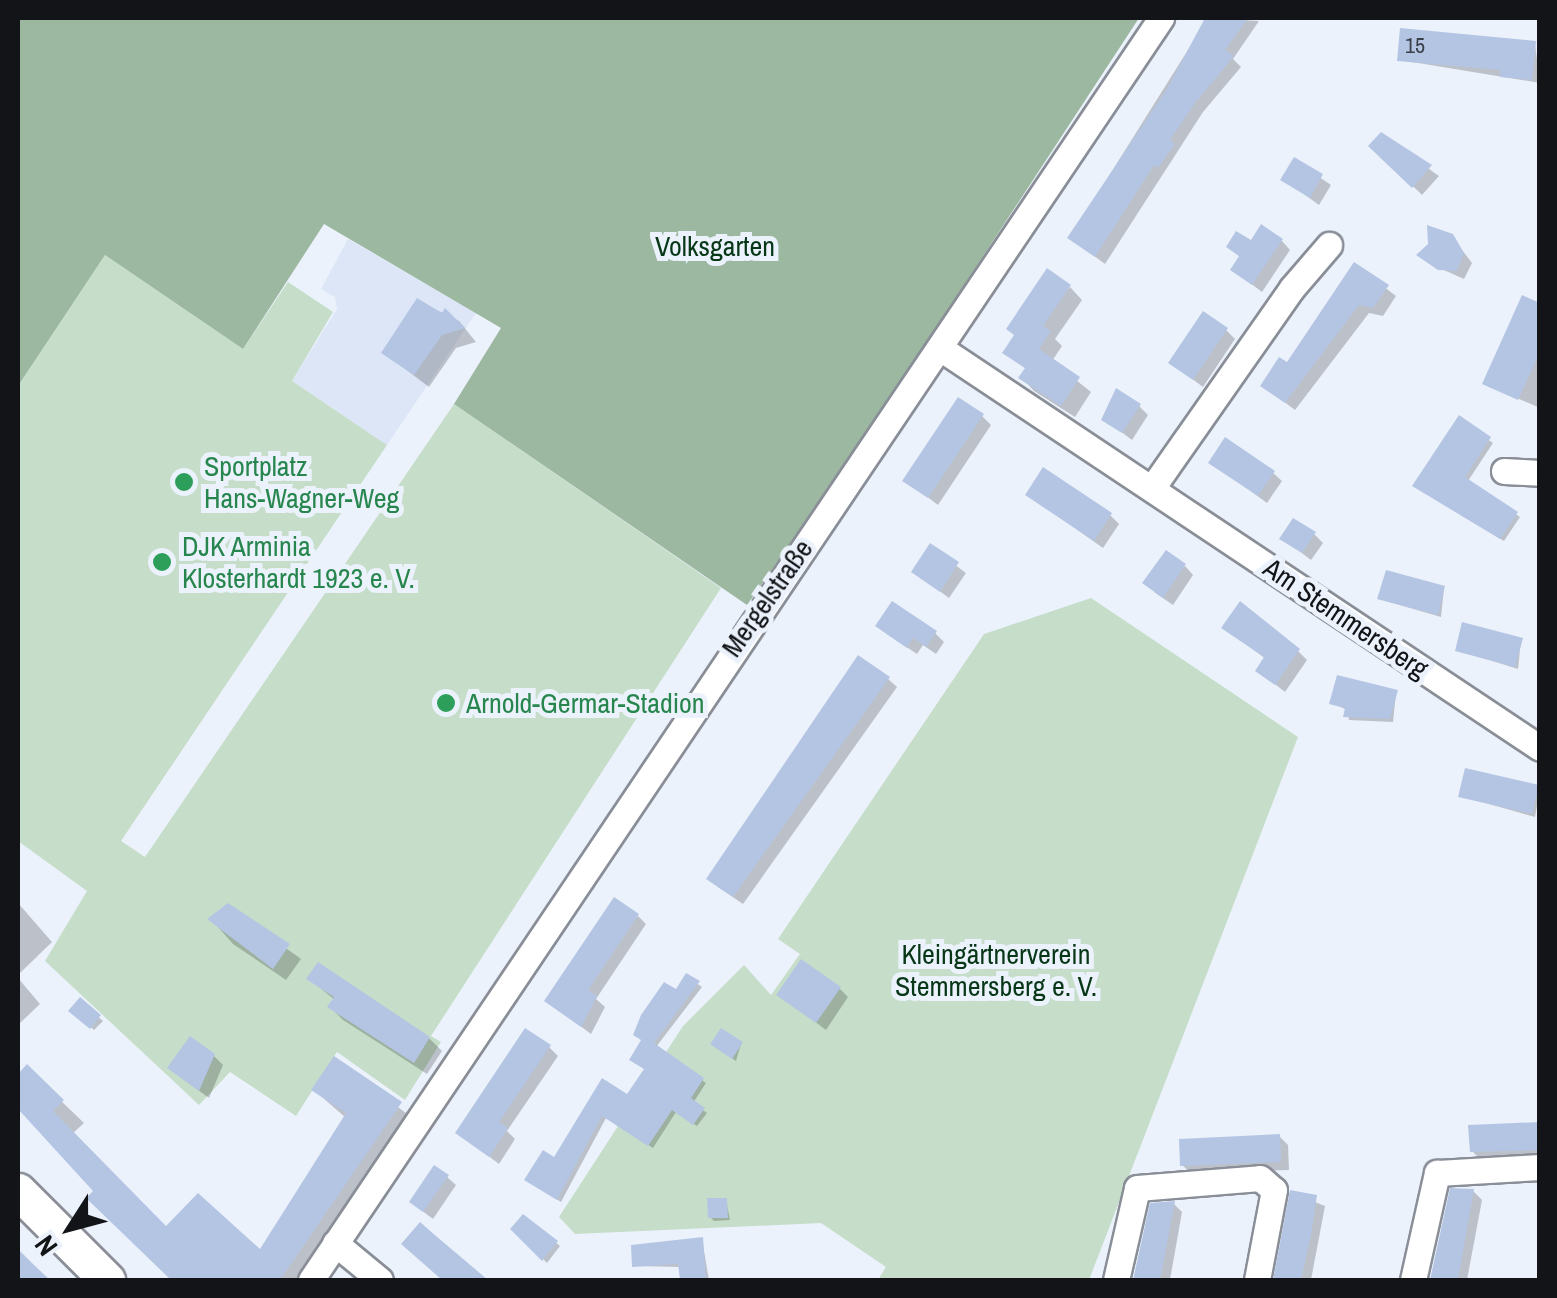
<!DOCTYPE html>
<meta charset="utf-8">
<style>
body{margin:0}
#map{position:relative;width:1557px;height:1298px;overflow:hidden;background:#ecf2fc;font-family:"Archivo Narrow",sans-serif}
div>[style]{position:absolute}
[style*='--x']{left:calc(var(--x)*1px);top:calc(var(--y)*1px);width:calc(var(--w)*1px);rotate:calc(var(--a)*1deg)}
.built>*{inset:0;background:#dde6f7}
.green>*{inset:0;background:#c6dec9}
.forest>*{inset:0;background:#9cb8a0}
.shadow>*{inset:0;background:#0003}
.building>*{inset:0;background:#b4c5e3}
.roads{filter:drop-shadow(2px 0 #898e97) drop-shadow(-2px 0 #898e97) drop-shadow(0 2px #898e97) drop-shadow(0 -2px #898e97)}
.minor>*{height:25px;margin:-12.5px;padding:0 12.5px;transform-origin:12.5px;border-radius:12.5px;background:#fff}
.secondary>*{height:35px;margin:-17.5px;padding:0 17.5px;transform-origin:17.5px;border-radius:17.5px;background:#fff}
.dots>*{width:28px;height:28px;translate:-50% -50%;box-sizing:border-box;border:5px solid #ecf2fc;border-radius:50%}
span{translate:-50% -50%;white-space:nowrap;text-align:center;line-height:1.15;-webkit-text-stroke:10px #ecf2fc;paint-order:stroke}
.number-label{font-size:22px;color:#3a404a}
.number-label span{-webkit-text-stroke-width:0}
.park-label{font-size:28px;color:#073717}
.leisure-label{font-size:28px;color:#27864d}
.left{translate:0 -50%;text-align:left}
.street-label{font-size:28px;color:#121417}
.frame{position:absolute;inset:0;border:20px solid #121417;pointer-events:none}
.north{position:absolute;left:20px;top:1178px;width:100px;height:100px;-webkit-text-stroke:8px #ecf2fc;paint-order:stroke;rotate:234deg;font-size:28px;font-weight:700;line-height:40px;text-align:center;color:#121417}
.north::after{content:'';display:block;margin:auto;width:35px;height:45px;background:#121417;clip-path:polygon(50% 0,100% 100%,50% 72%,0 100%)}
</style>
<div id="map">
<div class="built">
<div style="clip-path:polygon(348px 239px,476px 313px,387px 445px,292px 381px,337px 309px,335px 297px,321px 289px)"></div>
</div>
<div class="green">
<div style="clip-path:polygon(105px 255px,243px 349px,288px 282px,333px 312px,292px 381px,387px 445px,121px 841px,145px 857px,454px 404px,721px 588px,431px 1036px,441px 1042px,405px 1100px,337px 1052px,296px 1116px,230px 1072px,199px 1105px,45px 961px,87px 891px,18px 841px,18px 386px)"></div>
<div style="clip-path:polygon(1091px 598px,1298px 737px,1089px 1280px,878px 1280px,886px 1267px,821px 1223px,575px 1234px,559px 1217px,683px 1026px,744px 965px,771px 995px,800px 954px,778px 939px,984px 634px)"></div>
</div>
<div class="forest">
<div style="clip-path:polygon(18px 18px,1139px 18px,849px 461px,747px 605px,454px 404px,501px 328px,324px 224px,243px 349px,105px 255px,18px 386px)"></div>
</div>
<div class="shadow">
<div style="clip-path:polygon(1208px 18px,1259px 21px,1233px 59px,1241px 67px,1203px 112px,1105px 264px,1070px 238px)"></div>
<div style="clip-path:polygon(1535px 44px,1540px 83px,1400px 60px)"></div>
<div style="clip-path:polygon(1381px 135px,1439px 176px,1422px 195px,1372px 146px)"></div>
<div style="clip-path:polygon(1294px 160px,1331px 185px,1319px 205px,1283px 179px)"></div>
<div style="clip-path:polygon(1450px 234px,1472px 263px,1464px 279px,1428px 263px)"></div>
<div style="clip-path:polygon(1282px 241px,1290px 250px,1262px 292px,1233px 270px,1241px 258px,1229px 247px)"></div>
<div style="clip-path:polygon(1355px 265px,1396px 296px,1383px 316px,1369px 313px,1295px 410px,1263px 386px,1287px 365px)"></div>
<div style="clip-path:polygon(1070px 287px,1082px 300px,1055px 339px,1062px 346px,1052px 361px,1091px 392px,1075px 417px,1034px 391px,1022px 378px,1027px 370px,1006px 352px)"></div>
<div style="clip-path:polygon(418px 301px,459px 321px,476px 342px,456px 348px,429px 387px,384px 353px)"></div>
<div style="clip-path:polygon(1540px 306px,1540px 408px,1485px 384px)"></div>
<div style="clip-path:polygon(1226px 330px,1235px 339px,1203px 387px,1171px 363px)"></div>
<div style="clip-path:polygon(1139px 406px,1148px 415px,1132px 440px,1104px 419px)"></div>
<div style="clip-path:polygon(982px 416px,991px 425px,938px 505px,906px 481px)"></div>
<div style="clip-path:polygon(1459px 419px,1493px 443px,1468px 481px,1520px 517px,1504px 541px,1419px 489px)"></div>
<div style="clip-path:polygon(1211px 462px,1273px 473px,1282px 481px,1267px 503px)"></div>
<div style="clip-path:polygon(1028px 495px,1110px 515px,1119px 524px,1103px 548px)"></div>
<div style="clip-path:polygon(1314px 534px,1323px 543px,1311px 560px,1282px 538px)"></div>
<div style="clip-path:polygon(931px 547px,966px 573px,949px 598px,914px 572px)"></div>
<div style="clip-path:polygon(1185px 566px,1193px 575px,1173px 605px,1154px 592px)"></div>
<div style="clip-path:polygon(1444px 588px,1441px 617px,1379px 599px)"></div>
<div style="clip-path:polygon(1224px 628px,1298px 651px,1307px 660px,1285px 692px,1258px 671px,1266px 659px)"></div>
<div style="clip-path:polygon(935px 633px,944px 642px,936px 654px,923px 645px,917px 654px,887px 634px)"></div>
<div style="clip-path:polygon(1521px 640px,1518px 669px,1457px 650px)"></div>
<div style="clip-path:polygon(888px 679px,897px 687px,743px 904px,718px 887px,709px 878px)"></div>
<div style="clip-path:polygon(1396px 693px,1393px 722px,1349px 720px,1347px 710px,1332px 703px)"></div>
<div style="clip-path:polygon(1540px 789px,1535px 817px,1461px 796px,1538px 787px)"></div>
<div style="clip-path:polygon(18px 903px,52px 942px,18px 975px)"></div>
<div style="clip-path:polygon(228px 906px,301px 959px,286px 980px,233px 944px,211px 919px)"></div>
<div style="clip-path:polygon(638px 916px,646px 924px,596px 999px,605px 1007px,591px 1034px,547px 1001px)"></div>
<div style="clip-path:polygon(686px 976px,702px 987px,656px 1047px,706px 1083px,693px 1103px,707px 1113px,697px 1126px,676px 1112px,653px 1148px,606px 1118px,561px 1202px,531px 1183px,554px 1160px,603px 1082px,628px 1098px,646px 1070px,636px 1063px)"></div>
<div style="clip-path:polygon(18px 978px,40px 1004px,18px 1025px)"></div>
<div style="clip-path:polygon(309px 979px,429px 1038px,442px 1051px,427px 1074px,343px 1020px,330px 1007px,335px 1000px)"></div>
<div style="clip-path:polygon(840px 989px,848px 997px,826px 1030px,779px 995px)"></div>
<div style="clip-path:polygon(80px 1001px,103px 1021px,94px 1030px,72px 1010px)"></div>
<div style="clip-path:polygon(741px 1044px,736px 1061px,717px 1048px)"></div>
<div style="clip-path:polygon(549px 1047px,558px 1056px,507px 1131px,515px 1139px,499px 1164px,458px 1133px)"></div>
<div style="clip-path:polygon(214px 1056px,223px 1065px,209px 1098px,179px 1076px)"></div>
<div style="clip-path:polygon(335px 1060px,422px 1125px,316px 1280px,178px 1280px,111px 1219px,97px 1191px,18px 1107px,18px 1078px,27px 1068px,84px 1123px,72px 1134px,166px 1230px,261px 1252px,346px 1118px,314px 1090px)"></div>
<div style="clip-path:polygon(1540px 1125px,1540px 1158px,1481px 1160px,1472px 1151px)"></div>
<div style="clip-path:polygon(1279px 1136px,1288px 1145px,1289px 1170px,1191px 1173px,1182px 1165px)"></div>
<div style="clip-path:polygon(447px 1177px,456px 1185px,433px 1219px,421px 1210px)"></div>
<div style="clip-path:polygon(1452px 1191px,1473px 1191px,1482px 1200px,1467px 1280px,1432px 1280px)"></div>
<div style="clip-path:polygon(1292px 1193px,1325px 1206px,1311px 1280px,1276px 1280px)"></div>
<div style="clip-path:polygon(726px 1200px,730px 1220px,714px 1221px,710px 1217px)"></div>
<div style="clip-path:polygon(1174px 1204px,1182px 1212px,1170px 1280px,1135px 1280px,1152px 1206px)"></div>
<div style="clip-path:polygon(524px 1217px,560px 1246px,547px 1263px,514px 1229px)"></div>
<div style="clip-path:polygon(702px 1239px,709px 1280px,682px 1280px,681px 1267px,635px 1266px)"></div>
</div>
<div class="building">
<div style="clip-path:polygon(1205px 18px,1248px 18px,1225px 50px,1234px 56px,1195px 103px,1170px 140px,1175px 144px,1158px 168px,1154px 165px,1095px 257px,1067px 238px,1167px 89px)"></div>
<div style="clip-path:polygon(1400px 28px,1536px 41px,1532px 80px,1500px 77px,1500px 70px,1397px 61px)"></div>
<div style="clip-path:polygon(1381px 132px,1432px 165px,1412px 188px,1368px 146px)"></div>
<div style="clip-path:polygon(1294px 157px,1323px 174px,1310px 198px,1280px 180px)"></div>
<div style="clip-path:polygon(1261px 224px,1283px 239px,1252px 285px,1230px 270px,1239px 256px,1226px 247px,1236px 231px,1251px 240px)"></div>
<div style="clip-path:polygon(1427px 225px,1453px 234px,1464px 253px,1457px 271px,1438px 270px,1416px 255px,1428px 244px)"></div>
<div style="clip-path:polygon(1354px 262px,1389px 285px,1373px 308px,1359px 305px,1285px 403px,1260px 386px,1279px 357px,1287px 362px)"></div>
<div style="clip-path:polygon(1047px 268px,1071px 285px,1043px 326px,1051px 331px,1039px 349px,1080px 377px,1061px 406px,1018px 378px,1025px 368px,1002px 353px,1014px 335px,1006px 329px)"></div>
<div style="clip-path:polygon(1522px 295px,1540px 303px,1540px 352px,1518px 400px,1482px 384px)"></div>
<div style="clip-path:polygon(417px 298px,442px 313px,445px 308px,465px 328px,442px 335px,414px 375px,381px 353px)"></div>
<div style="clip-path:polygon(1203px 311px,1228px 328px,1193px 380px,1168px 363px)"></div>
<div style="clip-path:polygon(1116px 388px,1141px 404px,1122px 433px,1101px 420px)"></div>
<div style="clip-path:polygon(958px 397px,984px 414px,928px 498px,902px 481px)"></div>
<div style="clip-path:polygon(1459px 415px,1491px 437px,1465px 477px,1518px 512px,1500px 539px,1412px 486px)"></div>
<div style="clip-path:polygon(1225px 437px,1275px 471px,1258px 496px,1208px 463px)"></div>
<div style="clip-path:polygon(1043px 467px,1112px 513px,1094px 541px,1025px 495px)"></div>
<div style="clip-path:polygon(1293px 518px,1316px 532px,1302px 553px,1279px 539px)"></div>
<div style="clip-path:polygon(930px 543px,959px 562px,940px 592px,911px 572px)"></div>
<div style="clip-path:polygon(1166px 550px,1186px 564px,1163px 598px,1142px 583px)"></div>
<div style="clip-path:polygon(1386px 570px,1445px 586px,1438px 615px,1377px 599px)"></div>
<div style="clip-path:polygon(892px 601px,937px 631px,926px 647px,913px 638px,907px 648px,875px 626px)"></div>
<div style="clip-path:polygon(1240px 601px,1300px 649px,1275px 685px,1255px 671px,1264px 657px,1221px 628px)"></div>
<div style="clip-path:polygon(1462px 622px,1523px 638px,1515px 667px,1455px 651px)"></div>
<div style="clip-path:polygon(858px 655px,890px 677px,733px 897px,706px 879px)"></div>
<div style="clip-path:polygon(1337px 675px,1398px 690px,1390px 719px,1343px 717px,1345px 708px,1329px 704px)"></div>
<div style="clip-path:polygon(1465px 768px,1539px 785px,1532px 814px,1458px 797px)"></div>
<div style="clip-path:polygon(614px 897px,639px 914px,588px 990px,597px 996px,581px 1027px,544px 1001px)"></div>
<div style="clip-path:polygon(228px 903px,290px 944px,273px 969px,207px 919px)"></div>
<div style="clip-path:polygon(801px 959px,841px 987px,816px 1023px,776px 995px)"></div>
<div style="clip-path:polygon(318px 962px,430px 1037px,414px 1063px,327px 1007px,334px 997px,306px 979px)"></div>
<div style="clip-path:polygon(686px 973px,700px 981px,654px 1043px,704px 1078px,691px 1098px,705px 1108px,693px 1125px,672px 1110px,648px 1146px,602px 1116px,557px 1200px,524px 1180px,543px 1150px,554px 1157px,602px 1078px,627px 1094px,644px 1069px,629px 1060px,641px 1040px,633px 1035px,641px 1015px,664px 982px,676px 989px)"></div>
<div style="clip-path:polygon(80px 997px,101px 1015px,90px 1029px,68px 1011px)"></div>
<div style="clip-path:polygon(525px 1028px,551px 1045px,499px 1122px,508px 1128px,489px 1157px,455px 1133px)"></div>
<div style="clip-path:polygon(721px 1028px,743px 1042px,732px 1059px,710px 1044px)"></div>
<div style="clip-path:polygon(190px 1036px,215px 1054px,199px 1091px,167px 1068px)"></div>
<div style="clip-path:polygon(334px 1056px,402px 1102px,280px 1280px,171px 1280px,86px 1198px,93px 1191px,18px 1109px,18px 1074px,27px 1064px,64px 1100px,53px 1111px,166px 1226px,198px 1193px,260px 1249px,346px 1113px,311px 1090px)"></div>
<div style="clip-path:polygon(1540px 1122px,1540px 1150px,1470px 1152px,1468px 1125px)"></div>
<div style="clip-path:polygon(1280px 1134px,1281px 1162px,1180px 1166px,1179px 1139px)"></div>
<div style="clip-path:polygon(434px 1165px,449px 1175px,423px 1212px,409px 1202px)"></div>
<div style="clip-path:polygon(1450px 1188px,1474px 1189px,1458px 1280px,1430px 1280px)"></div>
<div style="clip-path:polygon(1290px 1190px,1317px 1195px,1311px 1235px,1301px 1280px,1273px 1280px)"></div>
<div style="clip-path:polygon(707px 1198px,727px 1198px,728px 1218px,708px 1218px)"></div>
<div style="clip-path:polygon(1175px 1201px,1160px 1280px,1133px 1280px,1150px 1203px)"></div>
<div style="clip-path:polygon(523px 1214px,558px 1241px,542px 1261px,510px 1229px)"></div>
<div style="clip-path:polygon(420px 1222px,436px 1236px,488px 1280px,442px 1280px,425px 1265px,401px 1244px)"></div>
<div style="clip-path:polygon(703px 1237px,706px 1280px,680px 1280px,678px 1264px,632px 1267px,631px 1245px)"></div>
<div style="clip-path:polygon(18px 1249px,34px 1265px,50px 1280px,18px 1280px)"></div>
</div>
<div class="roads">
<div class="minor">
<div style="--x:940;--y:348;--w:721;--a:33.69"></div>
<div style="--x:1504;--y:471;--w:36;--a:3"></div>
<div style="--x:1152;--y:488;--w:244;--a:-55"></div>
<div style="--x:1292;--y:288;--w:57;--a:-49.3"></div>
<div style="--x:335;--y:1243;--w:58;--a:39.4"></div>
<div style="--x:311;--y:1280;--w:1522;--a:-56.04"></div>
<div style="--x:1116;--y:1280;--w:94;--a:-77.1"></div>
<div style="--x:1137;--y:1188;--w:123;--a:-4.6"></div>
<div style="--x:1260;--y:1178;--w:18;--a:41"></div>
<div style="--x:1274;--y:1190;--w:92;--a:100.7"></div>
<div style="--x:1413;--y:1280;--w:110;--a:-77.4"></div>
<div style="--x:1437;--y:1173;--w:103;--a:-3.3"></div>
</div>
<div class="secondary">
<div style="--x:18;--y:1191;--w:126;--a:45"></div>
</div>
</div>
<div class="dots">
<div style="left:184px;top:482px;background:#2e9e5b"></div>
<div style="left:162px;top:562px;background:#2e9e5b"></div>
<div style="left:446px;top:703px;background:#2e9e5b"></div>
</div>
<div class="number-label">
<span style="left:1415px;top:46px">15</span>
</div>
<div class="park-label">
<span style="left:715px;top:246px">Volksgarten</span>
<span style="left:996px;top:970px">Kleingärtnerverein<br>Stemmersberg e. V.</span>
</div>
<div class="leisure-label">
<span class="left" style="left:204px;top:482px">Sportplatz<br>Hans-Wagner-Weg</span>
<span class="left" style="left:182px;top:562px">DJK Arminia<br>Klosterhardt 1923 e. V.</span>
<span class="left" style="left:466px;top:703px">Arnold-Germar-Stadion</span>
</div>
<div class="street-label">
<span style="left:767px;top:598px;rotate:-55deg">Mergelstraße</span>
<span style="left:1346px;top:618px;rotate:34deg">Am Stemmersberg</span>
</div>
<div class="frame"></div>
<div class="north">N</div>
</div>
